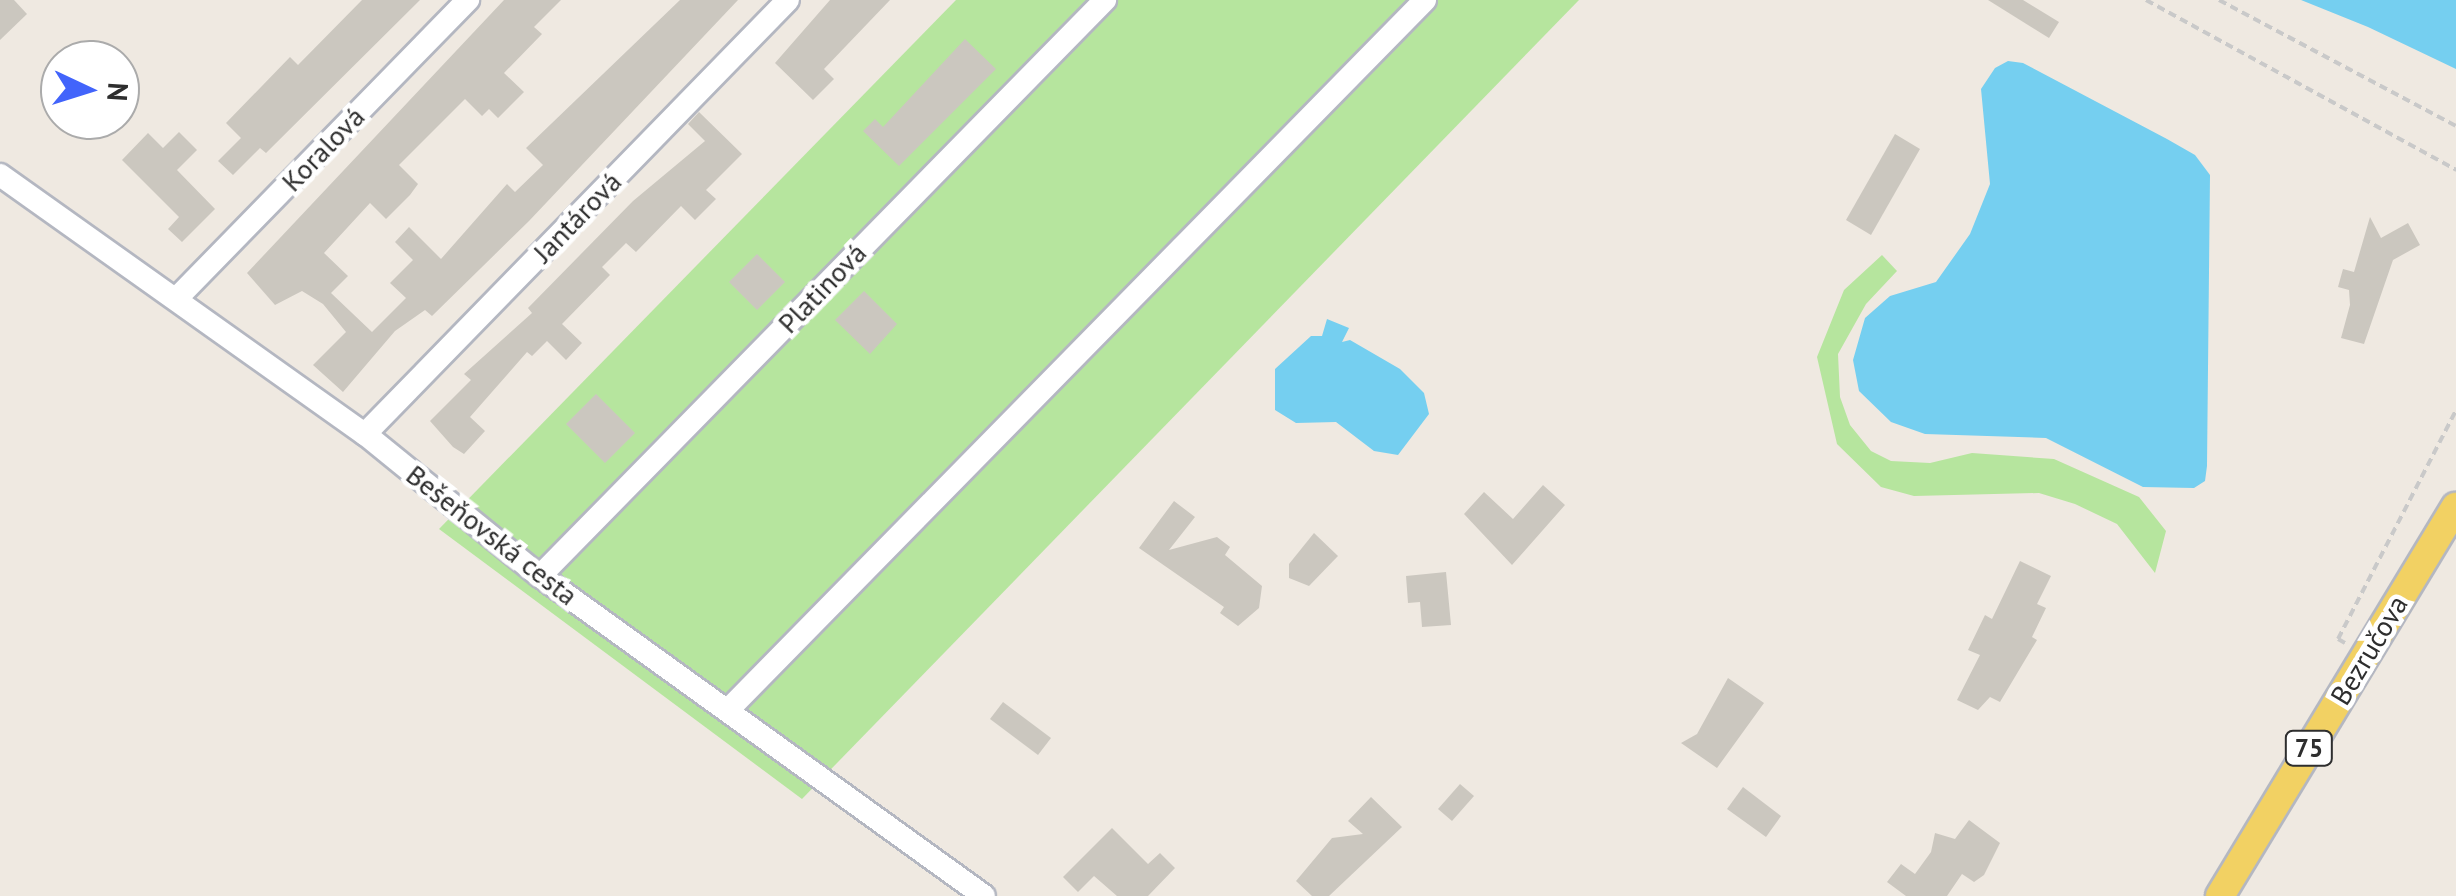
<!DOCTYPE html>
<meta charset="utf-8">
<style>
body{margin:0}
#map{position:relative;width:2456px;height:896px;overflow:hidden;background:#efe9e1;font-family:"PT Sans",sans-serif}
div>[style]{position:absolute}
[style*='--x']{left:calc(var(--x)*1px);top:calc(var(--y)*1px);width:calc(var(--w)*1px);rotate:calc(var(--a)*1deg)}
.green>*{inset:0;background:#b6e59e}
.water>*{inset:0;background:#75cff0}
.building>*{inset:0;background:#cbc7bf}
.path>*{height:4px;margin-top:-2px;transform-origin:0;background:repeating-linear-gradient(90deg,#c9c9c9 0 8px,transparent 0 13px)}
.roads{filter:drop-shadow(2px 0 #b4b7c1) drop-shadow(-2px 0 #b4b7c1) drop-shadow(0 2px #b4b7c1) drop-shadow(0 -2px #b4b7c1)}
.minor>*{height:22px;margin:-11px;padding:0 11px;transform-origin:11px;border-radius:11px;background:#fff}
.major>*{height:28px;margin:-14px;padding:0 14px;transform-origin:14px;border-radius:14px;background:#f2d163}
span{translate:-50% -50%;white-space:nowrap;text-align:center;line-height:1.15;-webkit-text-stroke:9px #fff;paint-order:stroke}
.shield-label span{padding:2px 8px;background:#fff;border:2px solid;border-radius:8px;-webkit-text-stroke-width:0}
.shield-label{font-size:25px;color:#2e2e2e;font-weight:700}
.street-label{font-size:28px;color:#2e2e2e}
.north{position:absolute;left:40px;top:40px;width:100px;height:100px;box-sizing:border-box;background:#fff;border:2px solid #ababab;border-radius:50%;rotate:94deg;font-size:28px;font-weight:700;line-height:40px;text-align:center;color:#2e2e2e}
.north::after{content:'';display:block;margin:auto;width:35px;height:45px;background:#4264fb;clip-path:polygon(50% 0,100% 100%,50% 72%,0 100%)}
</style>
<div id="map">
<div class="green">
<div style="clip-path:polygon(956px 0,1579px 0,802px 799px,439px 529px)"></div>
<div style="clip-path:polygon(1882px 255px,1897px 271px,1866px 304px,1838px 354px,1840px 397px,1850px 425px,1871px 451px,1891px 461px,1930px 463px,1972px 453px,2054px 459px,2139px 497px,2166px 531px,2155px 573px,2117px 524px,2075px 504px,2039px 493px,1914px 496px,1881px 487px,1837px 444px,1817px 357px,1844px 290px)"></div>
</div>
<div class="water">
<div style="clip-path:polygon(2301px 0,2456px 0,2456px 69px,2368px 27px)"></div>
<div style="clip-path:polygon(2008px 61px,2023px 63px,2167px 139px,2195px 155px,2210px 175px,2207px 466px,2205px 481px,2194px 488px,2143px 487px,2046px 438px,1925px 434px,1891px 422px,1859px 391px,1853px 360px,1865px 318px,1890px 296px,1936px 282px,1970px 234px,1990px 184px,1981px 89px,1995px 68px)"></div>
<div style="clip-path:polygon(1327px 319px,1349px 328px,1342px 342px,1350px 340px,1400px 369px,1424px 393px,1429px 414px,1398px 455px,1374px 451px,1336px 422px,1296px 423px,1275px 410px,1275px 369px,1311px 336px,1322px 336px)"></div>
</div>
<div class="building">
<div style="clip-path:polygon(0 0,14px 0,27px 14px,0 40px)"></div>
<div style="clip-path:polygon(362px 0,420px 0,266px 153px,260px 148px,233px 175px,218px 161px,241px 138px,226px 123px,290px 57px,298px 65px)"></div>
<div style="clip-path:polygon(504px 0,561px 0,534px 27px,542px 34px,504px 73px,524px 92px,498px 118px,489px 109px,482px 116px,465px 99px,399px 165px,418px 184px,410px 195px,386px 219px,370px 203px,324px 253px,348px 276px,331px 293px,372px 332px,406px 298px,390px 283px,413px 260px,395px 242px,409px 227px,441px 259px,507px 184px,515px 192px,543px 165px,526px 148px,680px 0,738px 0,529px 221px,432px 316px,425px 310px,395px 331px,343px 392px,313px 365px,346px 332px,323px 304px,302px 291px,275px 305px,247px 273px)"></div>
<div style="clip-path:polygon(830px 0,890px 0,824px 69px,834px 79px,813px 100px,775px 63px)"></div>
<div style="clip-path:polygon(1988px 0,2023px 0,2059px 22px,2049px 38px)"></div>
<div style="clip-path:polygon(965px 39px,996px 69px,899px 166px,863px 131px,875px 119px,883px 127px)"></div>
<div style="clip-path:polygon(699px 112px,742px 154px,706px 190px,716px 199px,695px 220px,681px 206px,636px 252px,626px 243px,602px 267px,610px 275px,562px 324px,582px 343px,566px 360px,547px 341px,532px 356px,527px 352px,470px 417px,485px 431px,464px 454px,453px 447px,430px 421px,471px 380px,464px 374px,532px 313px,528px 308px,633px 201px,705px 141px,688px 124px)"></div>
<div style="clip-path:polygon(179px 132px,197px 150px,177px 170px,215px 209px,182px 242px,168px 229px,179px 217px,122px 160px,148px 133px,163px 148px)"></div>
<div style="clip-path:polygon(1895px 134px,1920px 149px,1871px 235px,1846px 220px)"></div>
<div style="clip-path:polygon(2370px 217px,2381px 238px,2408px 223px,2420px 245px,2393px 260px,2364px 344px,2341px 338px,2350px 305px,2349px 290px,2338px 287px,2343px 269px,2354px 272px)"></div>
<div style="clip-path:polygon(757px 254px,785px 282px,757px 310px,729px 282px)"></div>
<div style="clip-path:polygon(864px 291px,897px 324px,870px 354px,835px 320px)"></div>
<div style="clip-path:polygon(596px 394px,635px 433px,605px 463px,566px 424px)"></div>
<div style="clip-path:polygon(1543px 485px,1565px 505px,1512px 565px,1464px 514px,1484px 492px,1513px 519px)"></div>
<div style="clip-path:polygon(1174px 501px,1195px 517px,1169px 550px,1217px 537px,1230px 547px,1225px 555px,1262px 586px,1259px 608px,1238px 626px,1220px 613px,1224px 607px,1139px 548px)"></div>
<div style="clip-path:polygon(1314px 533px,1338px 556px,1309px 586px,1289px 578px,1289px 564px)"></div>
<div style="clip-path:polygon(2020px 561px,2051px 576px,2037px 604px,2046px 608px,2032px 637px,2037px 640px,2000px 702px,1990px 697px,1978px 710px,1957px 700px,1980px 655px,1968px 650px,1985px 615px,1992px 619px)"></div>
<div style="clip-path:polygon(1446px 572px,1451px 625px,1422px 627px,1420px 602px,1408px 603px,1406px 576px)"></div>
<div style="clip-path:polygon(1728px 678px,1764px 703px,1717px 768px,1681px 743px,1697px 734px)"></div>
<div style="clip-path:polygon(1003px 702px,1051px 738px,1038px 755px,990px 719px)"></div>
<div style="clip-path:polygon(1460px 784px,1474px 796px,1452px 821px,1438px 809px)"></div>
<div style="clip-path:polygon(1743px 787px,1781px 816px,1766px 837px,1727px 809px)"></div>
<div style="clip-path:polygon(1371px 797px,1402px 827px,1329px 896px,1312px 896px,1296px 881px,1332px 838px,1363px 834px,1348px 821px)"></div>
<div style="clip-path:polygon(1969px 820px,2000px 843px,1984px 875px,1974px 882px,1962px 874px,1947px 896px,1906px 896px,1887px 882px,1901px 864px,1915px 874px,1931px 852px,1935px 833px,1955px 839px)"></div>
<div style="clip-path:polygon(1112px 828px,1148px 864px,1160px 853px,1175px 868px,1148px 896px,1117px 896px,1094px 876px,1078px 892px,1063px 877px)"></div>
</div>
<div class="path">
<div style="--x:2146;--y:0;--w:354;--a:28.7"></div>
<div style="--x:2219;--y:0;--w:268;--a:28"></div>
<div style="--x:2345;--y:643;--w:8;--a:-150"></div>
<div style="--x:2338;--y:639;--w:258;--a:-62.7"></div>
</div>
<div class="roads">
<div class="minor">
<div style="--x:0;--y:175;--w:448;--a:35.4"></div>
<div style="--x:365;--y:434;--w:225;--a:39.1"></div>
<div style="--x:540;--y:576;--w:547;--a:35.78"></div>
<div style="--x:177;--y:298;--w:417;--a:-45.7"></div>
<div style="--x:365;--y:434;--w:606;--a:-45.74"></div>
<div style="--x:540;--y:576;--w:807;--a:-45.55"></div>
<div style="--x:728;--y:710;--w:995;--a:-45.53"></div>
</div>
<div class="major">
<div style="--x:2220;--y:896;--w:455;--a:-58.8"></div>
</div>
</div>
<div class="shield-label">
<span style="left:2309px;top:748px">75</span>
</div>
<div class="street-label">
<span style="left:323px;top:149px;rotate:-46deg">Koralová</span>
<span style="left:577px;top:217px;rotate:-46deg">Jantárová</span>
<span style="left:822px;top:288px;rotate:-46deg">Platinová</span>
<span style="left:492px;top:535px;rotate:38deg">Bešeňovská cesta</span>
<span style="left:2369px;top:650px;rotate:-59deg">Bezručova</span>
</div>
<div class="north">N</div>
</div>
